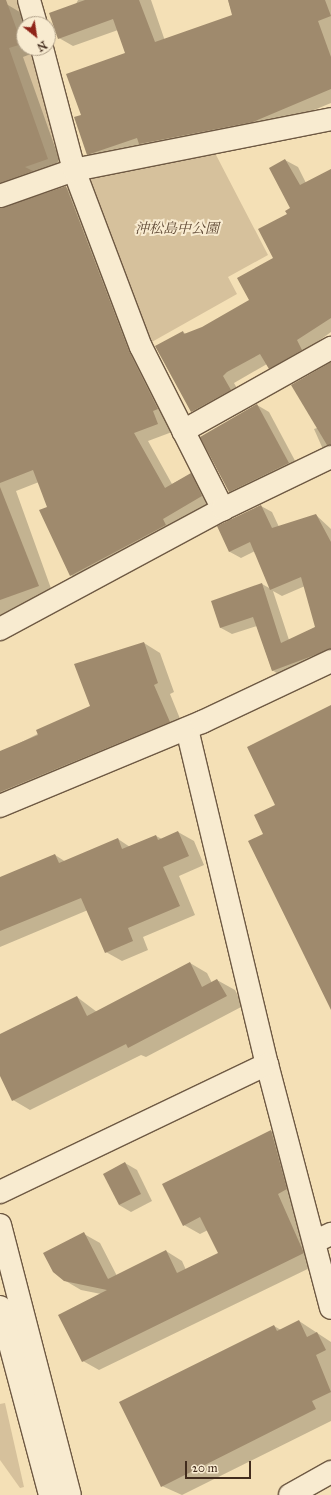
<!DOCTYPE html>
<meta charset="utf-8">
<style>
body{margin:0}
#map{position:relative;width:331px;height:1495px;overflow:hidden;background:#f4e0b6;font-family:"IM FELL Great Primer","Noto Serif JP",serif}
div>[style]{position:absolute}
[style*='--x']{left:calc(var(--x)*1px);top:calc(var(--y)*1px);width:calc(var(--w)*1px);rotate:calc(var(--a)*1deg)}
.green>*{inset:0;background:#d6c19c}
.shadow>*{inset:0;background:#0003}
.building>*{inset:0;background:#9f8a6d}
.roads{filter:drop-shadow(1px 0 #6e5943) drop-shadow(-1px 0 #6e5943) drop-shadow(0 1px #6e5943) drop-shadow(0 -1px #6e5943)}
.minor>*{height:22px;margin:-11px;padding:0 11px;transform-origin:11px;border-radius:11px;background:#f8ebd0}
.tertiary>*{height:22px;margin:-11px;padding:0 11px;transform-origin:11px;border-radius:11px;background:#f8ebd0}
.secondary>*{height:22px;margin:-11px;padding:0 11px;transform-origin:11px;border-radius:11px;background:#f8ebd0}
span{translate:-50% -50%;white-space:nowrap;text-align:center;line-height:1.15;-webkit-text-stroke:4px #f8ebd0;paint-order:stroke}
.park-label{font-size:14px;color:#604a36;font-style:italic}
.north{position:absolute;left:16px;top:16px;width:40px;height:40px;box-sizing:border-box;background:#f8ebd0;border:1px solid #af9f88;border-radius:50%;rotate:150deg;font-size:11px;font-weight:700;line-height:16px;text-align:center;color:#422c1d}
.north::after{content:'';display:block;margin:auto;width:14px;height:18px;background:#8f2418;clip-path:polygon(50% 0,100% 100%,50% 72%,0 100%)}
.scale{position:absolute;left:185px;top:1461px;width:66px;height:18px;box-sizing:border-box;border:2px solid #422c1d;border-top:0;padding-left:5px;font-size:12px;line-height:14px;white-space:nowrap;color:#422c1d;-webkit-text-stroke:3px #f8ebd0;paint-order:stroke}
</style>
<div id="map">
<div class="green">
<div style="clip-path:polygon(0 0,22px 0,28px 24px,24px 24px,24px 48px,34px 48px,62px 153px,55px 167px,0 185px)"></div>
<div style="clip-path:polygon(215px 153px,268px 255px,228px 277px,237px 294px,150px 343px,84px 177px)"></div>
<div style="clip-path:polygon(5px 1403px,24px 1487px,20px 1488px,0 1460px,0 1404px)"></div>
</div>
<div class="shadow">
<div style="clip-path:polygon(78px 0,151px 0,165px 41px,233px 16px,228px 0,331px 0,331px 103px,268px 129px,102px 162px,88px 154px,82px 115px,126px 53px,118px 30px,73px 46px,59px 38px)"></div>
<div style="clip-path:polygon(8px 5px,23px 14px,26px 24px,24px 48px,35px 48px,36px 52px,23px 57px,62px 167px,5px 196px,3px 209px,67px 188px,82px 196px,172px 432px,148px 441px,172px 484px,191px 474px,205px 483px,216px 504px,86px 584px,71px 575px,39px 482px,16px 491px,53px 594px,0 619px,0 8px)"></div>
<div style="clip-path:polygon(285px 160px,298px 167px,306px 183px,331px 170px,331px 332px,309px 348px,314px 357px,282px 375px,267px 364px,234px 383px,242px 397px,204px 419px,192px 411px,183px 332px,186px 334px,202px 328px,251px 300px,275px 258px,291px 208px)"></div>
<div style="clip-path:polygon(331px 362px,331px 452px,322px 447px,314px 429px,317px 428px)"></div>
<div style="clip-path:polygon(257px 405px,269px 412px,300px 470px,241px 499px,229px 492px)"></div>
<div style="clip-path:polygon(evenodd,261px 506px,272px 512px,279px 527px,316px 515px,331px 529px,331px 659px,283px 677px,272px 670px,257px 626px,232px 634px,221px 628px,212px 602px,262px 584px,271px 589px,255px 551px,241px 558px,230px 552px,219px 527px,261px 506px,305px 586px,316px 627px,289px 640px,273px 591px,282px 596px,305px 586px)"></div>
<div style="clip-path:polygon(144px 643px,160px 653px,174px 692px,170px 694px,185px 731px,0 812px,0 753px,91px 707px)"></div>
<div style="clip-path:polygon(178px 832px,194px 841px,204px 865px,179px 876px,195px 915px,143px 937px,148px 950px,122px 961px,106px 952px,88px 910px,0 947px,0 878px,55px 855px,66px 862px,118px 839px,130px 847px,156px 836px,162px 839px)"></div>
<div style="clip-path:polygon(190px 963px,207px 973px,212px 983px,217px 980px,235px 990px,243px 1006px,146px 1057px,141px 1055px,30px 1110px,13px 1100px,0 1074px,0 1035px,77px 997px,97px 1012px)"></div>
<div style="clip-path:polygon(271px 1131px,288px 1140px,320px 1263px,99px 1370px,83px 1361px,101px 1294px,81px 1290px,64px 1280px,84px 1234px,100px 1243px,117px 1276px,166px 1251px,182px 1261px,186px 1270px,220px 1253px,208px 1230px,200px 1234px,184px 1225px,164px 1185px)"></div>
<div style="clip-path:polygon(125px 1163px,137px 1170px,152px 1201px,131px 1212px,119px 1205px)"></div>
<div style="clip-path:polygon(299px 1321px,331px 1342px,331px 1421px,182px 1495px,162px 1486px,274px 1326px,281px 1330px)"></div>
</div>
<div class="building">
<div style="clip-path:polygon(0 0,6px 0,22px 44px,9px 48px,48px 159px,25px 167px,33px 171px,0 183px)"></div>
<div style="clip-path:polygon(85px 0,139px 0,155px 42px,232px 15px,228px 0,325px 0,331px 16px,318px 21px,331px 57px,331px 89px,253px 122px,139px 144px,137px 138px,87px 155px,74px 117px,81px 115px,66px 74px,125px 53px,113px 19px,58px 39px,49px 13px)"></div>
<div style="clip-path:polygon(285px 159px,300px 185px,331px 169px,331px 318px,297px 340px,302px 350px,269px 369px,260px 354px,227px 372px,223px 376px,231px 390px,191px 412px,155px 346px,183px 331px,184px 334px,202px 327px,249px 300px,237px 278px,273px 258px,258px 229px,287px 214px,285px 211px,290px 208px,269px 168px)"></div>
<div style="clip-path:polygon(66px 186px,129px 351px,158px 409px,153px 411px,158px 424px,134px 433px,165px 488px,191px 473px,202px 496px,163px 519px,166px 525px,70px 576px,39px 510px,47px 507px,33px 470px,0 483px,0 208px)"></div>
<div style="clip-path:polygon(331px 362px,331px 445px,327px 445px,291px 385px)"></div>
<div style="clip-path:polygon(257px 404px,289px 463px,229px 492px,200px 437px)"></div>
<div style="clip-path:polygon(0 487px,39px 586px,0 600px)"></div>
<div style="clip-path:polygon(261px 505px,272px 528px,316px 514px,331px 542px,331px 649px,272px 671px,253px 617px,220px 628px,211px 601px,262px 583px,281px 643px,315px 627px,301px 577px,270px 590px,250px 542px,229px 552px,217px 526px)"></div>
<div style="clip-path:polygon(144px 642px,158px 683px,154px 685px,170px 722px,0 792px,0 751px,38px 735px,36px 730px,90px 706px,74px 664px)"></div>
<div style="clip-path:polygon(331px 705px,331px 1010px,248px 841px,263px 834px,254px 815px,275px 805px,247px 747px)"></div>
<div style="clip-path:polygon(178px 831px,189px 856px,163px 867px,180px 906px,128px 928px,133px 941px,105px 953px,81px 898px,0 931px,0 877px,55px 854px,59px 863px,118px 838px,122px 849px,156px 835px,158px 840px)"></div>
<div style="clip-path:polygon(190px 962px,202px 987px,217px 979px,227px 996px,128px 1048px,126px 1044px,12px 1101px,0 1076px,0 1034px,77px 996px,87px 1016px)"></div>
<div style="clip-path:polygon(271px 1130px,287px 1189px,278px 1194px,304px 1253px,82px 1362px,58px 1315px,107px 1290px,64px 1281px,53px 1272px,43px 1253px,84px 1232px,108px 1279px,166px 1250px,177px 1273px,218px 1253px,200px 1217px,183px 1226px,162px 1184px)"></div>
<div style="clip-path:polygon(125px 1162px,141px 1194px,119px 1205px,103px 1174px)"></div>
<div style="clip-path:polygon(299px 1320px,307px 1337px,317px 1332px,326px 1350px,316px 1355px,331px 1392px,312px 1401px,316px 1409px,161px 1487px,119px 1402px,274px 1325px,277px 1331px)"></div>
</div>
<div class="roads">
<div class="minor">
<div style="--x:29;--y:0;--w:25;--a:74"></div>
<div style="--x:42;--y:48;--w:126;--a:75.3"></div>
<div style="--x:74;--y:170;--w:189;--a:69.3"></div>
<div style="--x:141;--y:347;--w:182;--a:63.2"></div>
<div style="--x:0;--y:196;--w:78;--a:-19.4"></div>
<div style="--x:74;--y:170;--w:262;--a:-11.2"></div>
<div style="--x:183;--y:431;--w:170;--a:-29.3"></div>
<div style="--x:0;--y:629;--w:253;--a:-28.3"></div>
<div style="--x:223;--y:509;--w:120;--a:-25.7"></div>
<div style="--x:187;--y:729;--w:344;--a:76.6"></div>
<div style="--x:267;--y:1064;--w:252;--a:75.3"></div>
<div style="--x:0;--y:806;--w:219;--a:-22.6"></div>
<div style="--x:202;--y:722;--w:143;--a:-25.3"></div>
<div style="--x:0;--y:1192;--w:296;--a:-25.6"></div>
</div>
<div class="tertiary">
<div style="--x:0;--y:1225;--w:279;--a:75.5"></div>
<div style="--x:316;--y:1241;--w:17;--a:-25"></div>
<div style="--x:0;--y:1307;--w:195;--a:75.1"></div>
</div>
<div class="secondary">
<div style="--x:290;--y:1495;--w:47;--a:-29.3"></div>
</div>
</div>
<div class="park-label">
<span style="left:177px;top:229px">沖松島中公園</span>
</div>
<div class="north">N</div>
<div class="scale">20 m</div>
</div>
